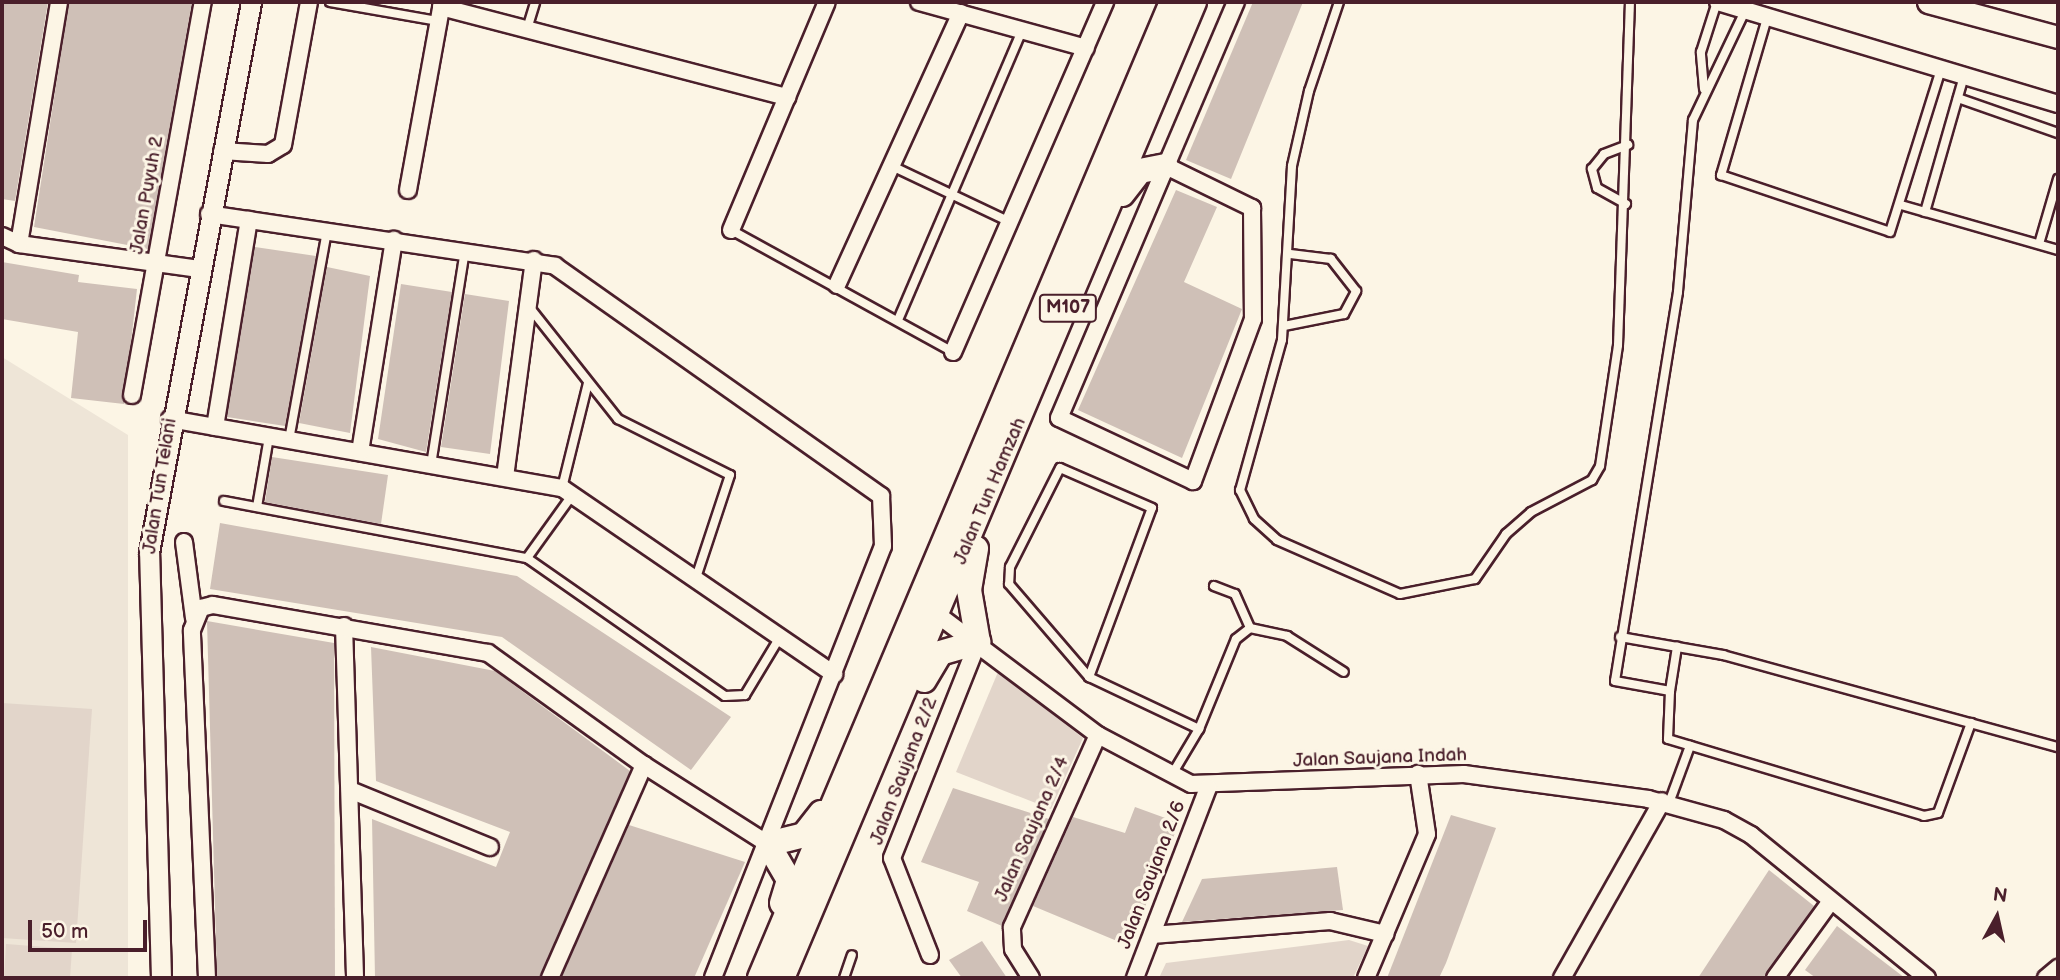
<!DOCTYPE html>
<style>
body{margin:0}
#map{position:relative;width:2060px;height:980px;overflow:hidden;background:#fcf5e5;font-family:"Balsamiq Sans",sans-serif}
div>[style]{position:absolute}
[style*='--x']{left:calc(var(--x)*1px);top:calc(var(--y)*1px);width:calc(var(--w)*1px);rotate:calc(var(--a)*1deg)}
.built>*{inset:0;background:#eee5d7}
.green>*{inset:0;background:#e2d5ca}
.building>*{inset:0;background:#cfc0b7}
.roads{filter:drop-shadow(2px 0 #4a1f2b) drop-shadow(-2px 0 #4a1f2b) drop-shadow(0 2px #4a1f2b) drop-shadow(0 -2px #4a1f2b)}
.service>*{height:8px;margin:-4px;padding:0 4px;transform-origin:4px;border-radius:4px;background:#fcf5e5}
.minor>*{height:16px;margin:-8px;padding:0 8px;transform-origin:8px;border-radius:8px;background:#fcf5e5}
.tertiary>*{height:19px;margin:-9.5px;padding:0 9.5px;transform-origin:9.5px;border-radius:9.5px;background:#fcf5e5}
.secondary>*{height:21px;margin:-10.5px;padding:0 10.5px;transform-origin:10.5px;border-radius:10.5px;background:#fcf5e5}
.primary>*{height:24px;margin:-12px;padding:0 12px;transform-origin:12px;border-radius:12px;background:#fcf5e5}
span{translate:-50% -50%;white-space:nowrap;text-align:center;line-height:1.15;-webkit-text-stroke:6px #fcf5e5;paint-order:stroke}
.shield-label span{padding:2px 5px;background:#fcf5e5;border:2px solid;border-radius:5px;-webkit-text-stroke-width:0}
.shield-label{font-size:18px;color:#4a1f2b;font-weight:700}
.street-label{font-size:19px;color:#4a1f2b}
.frame{position:absolute;inset:0;border:4px solid #4a1f2b;pointer-events:none}
.north{position:absolute;left:1962px;top:882px;width:70px;height:70px;-webkit-text-stroke:5px #fcf5e5;paint-order:stroke;rotate:8deg;font-size:19px;font-weight:700;line-height:28px;text-align:center;color:#4a1f2b}
.north::after{content:'';display:block;margin:auto;width:24px;height:32px;background:#4a1f2b;clip-path:polygon(50% 0,100% 100%,50% 72%,0 100%)}
.scale{position:absolute;left:28px;top:920px;width:119px;height:32px;box-sizing:border-box;border:4px solid #4a1f2b;border-top:0;padding-left:9px;font-size:21px;line-height:24px;white-space:nowrap;color:#4a1f2b;-webkit-text-stroke:5px #fcf5e5;paint-order:stroke}
</style>
<div id="map">
<div class="built">
<div style="clip-path:polygon(2px 357px,128px 435px,128px 978px,2px 978px)"></div>
</div>
<div class="green">
<div style="clip-path:polygon(998px 672px,1083px 738px,1051px 809px,956px 772px)"></div>
<div style="clip-path:polygon(2px 703px,92px 709px,76px 943px,2px 938px)"></div>
<div style="clip-path:polygon(1349px 940px,1368px 946px,1353px 978px,1159px 978px,1166px 963px)"></div>
<div style="clip-path:polygon(6px 944px,72px 949px,70px 978px,4px 978px)"></div>
</div>
<div class="building">
<div style="clip-path:polygon(2px 2px,48px 2px,15px 201px,2px 199px)"></div>
<div style="clip-path:polygon(69px 2px,192px 2px,148px 249px,34px 227px)"></div>
<div style="clip-path:polygon(1253px 2px,1303px 2px,1231px 179px,1186px 160px)"></div>
<div style="clip-path:polygon(1176px 190px,1217px 207px,1184px 282px,1242px 309px,1182px 458px,1078px 410px)"></div>
<div style="clip-path:polygon(255px 247px,316px 256px,285px 426px,227px 417px)"></div>
<div style="clip-path:polygon(2px 262px,79px 275px,78px 282px,137px 289px,124px 404px,71px 398px,78px 332px,2px 319px)"></div>
<div style="clip-path:polygon(327px 267px,370px 276px,350px 433px,299px 423px)"></div>
<div style="clip-path:polygon(401px 284px,452px 292px,426px 452px,378px 439px)"></div>
<div style="clip-path:polygon(465px 294px,509px 301px,490px 454px,441px 447px)"></div>
<div style="clip-path:polygon(272px 457px,388px 475px,381px 524px,265px 502px)"></div>
<div style="clip-path:polygon(220px 523px,517px 576px,731px 717px,691px 770px,502px 637px,210px 589px)"></div>
<div style="clip-path:polygon(207px 621px,334px 643px,335px 978px,217px 978px)"></div>
<div style="clip-path:polygon(371px 647px,495px 671px,630px 771px,540px 978px,375px 978px,372px 819px,496px 867px,510px 832px,376px 781px)"></div>
<div style="clip-path:polygon(953px 788px,1049px 819px,1002px 926px,967px 911px,979px 882px,921px 862px)"></div>
<div style="clip-path:polygon(1135px 807px,1179px 823px,1129px 946px,1033px 906px,1073px 817px,1125px 833px)"></div>
<div style="clip-path:polygon(1451px 815px,1496px 828px,1446px 963px,1439px 978px,1387px 978px)"></div>
<div style="clip-path:polygon(629px 825px,745px 862px,694px 978px,561px 978px)"></div>
<div style="clip-path:polygon(1337px 867px,1343px 910px,1182px 922px,1202px 879px)"></div>
<div style="clip-path:polygon(1769px 870px,1814px 906px,1765px 978px,1698px 978px)"></div>
<div style="clip-path:polygon(1837px 926px,1905px 978px,1816px 978px,1805px 970px)"></div>
<div style="clip-path:polygon(982px 941px,1007px 978px,962px 978px,949px 960px)"></div>
</div>
<div class="roads">
<div class="service">
<div style="--x:330;--y:2;--w:110;--a:10"></div>
<div style="--x:1339;--y:2;--w:94;--a:108.6"></div>
<div style="--x:1309;--y:91;--w:77;--a:102.8"></div>
<div style="--x:1292;--y:166;--w:174;--a:93.3"></div>
<div style="--x:1282;--y:340;--w:156;--a:105.6"></div>
<div style="--x:1240;--y:490;--w:32;--a:64"></div>
<div style="--x:1254;--y:519;--w:31;--a:42"></div>
<div style="--x:1277;--y:540;--w:134;--a:23.7"></div>
<div style="--x:1400;--y:594;--w:76;--a:-11.3"></div>
<div style="--x:1475;--y:579;--w:55;--a:-55.4"></div>
<div style="--x:1506;--y:534;--w:33;--a:-41"></div>
<div style="--x:1531;--y:512;--w:69;--a:-27.7"></div>
<div style="--x:1592;--y:480;--w:16;--a:-60"></div>
<div style="--x:1600;--y:466;--w:122;--a:-81.5"></div>
<div style="--x:1618;--y:345;--w:343;--a:-88"></div>
<div style="--x:1745;--y:11;--w:121;--a:115.5"></div>
<div style="--x:1693;--y:120;--w:173;--a:95"></div>
<div style="--x:1678;--y:292;--w:394;--a:99.2"></div>
<div style="--x:1615;--y:681;--w:56;--a:10.3"></div>
<div style="--x:1670;--y:691;--w:48;--a:92.4"></div>
<div style="--x:1668;--y:739;--w:267;--a:16.7"></div>
<div style="--x:1924;--y:816;--w:14;--a:-12"></div>
<div style="--x:1938;--y:813;--w:96;--a:-69.9"></div>
<div style="--x:1767;--y:18;--w:164;--a:106.3"></div>
<div style="--x:1721;--y:175;--w:178;--a:18.6"></div>
<div style="--x:1890;--y:232;--w:171;--a:-72.6"></div>
<div style="--x:527;--y:29;--w:28;--a:-73"></div>
<div style="--x:1704;--y:89;--w:37;--a:-95"></div>
<div style="--x:1701;--y:52;--w:52;--a:-72.3"></div>
<div style="--x:1958;--y:98;--w:106;--a:19.3"></div>
<div style="--x:892;--y:166;--w:131;--a:25.4"></div>
<div style="--x:1626;--y:204;--w:33;--a:-151"></div>
<div style="--x:1597;--y:188;--w:20;--a:-105"></div>
<div style="--x:1592;--y:169;--w:19;--a:-51"></div>
<div style="--x:1604;--y:154;--w:26;--a:-21"></div>
<div style="--x:1901;--y:205;--w:163;--a:16"></div>
<div style="--x:1925;--y:212;--w:141;--a:-74"></div>
<div style="--x:731;--y:230;--w:253;--a:28.8"></div>
<div style="--x:2039;--y:244;--w:68;--a:-73.7"></div>
<div style="--x:530;--y:308;--w:142;--a:51.6"></div>
<div style="--x:618;--y:419;--w:125;--a:26.6"></div>
<div style="--x:730;--y:475;--w:108;--a:108.3"></div>
<div style="--x:898;--y:320;--w:315;--a:-66.8"></div>
<div style="--x:1284;--y:326;--w:61;--a:-11.3"></div>
<div style="--x:1344;--y:314;--w:26;--a:-62"></div>
<div style="--x:1356;--y:291;--w:41;--a:-128"></div>
<div style="--x:1331;--y:259;--w:41;--a:-173"></div>
<div style="--x:289;--y:440;--w:212;--a:-79.7"></div>
<div style="--x:431;--y:465;--w:218;--a:-81"></div>
<div style="--x:562;--y:488;--w:108;--a:-76.1"></div>
<div style="--x:224;--y:501;--w:308;--a:10.7"></div>
<div style="--x:527;--y:558;--w:241;--a:34.9"></div>
<div style="--x:725;--y:696;--w:20;--a:-3"></div>
<div style="--x:745;--y:695;--w:68;--a:-58.9"></div>
<div style="--x:257;--y:507;--w:71;--a:-80.3"></div>
<div style="--x:527;--y:558;--w:79;--a:-54.3"></div>
<div style="--x:1214;--y:586;--w:22;--a:21"></div>
<div style="--x:1235;--y:594;--w:37;--a:66"></div>
<div style="--x:1620;--y:637;--w:105;--a:9.9"></div>
<div style="--x:1723;--y:655;--w:347;--a:15.4"></div>
<div style="--x:1089;--y:677;--w:180;--a:-69.6"></div>
<div style="--x:1152;--y:508;--w:100;--a:-156.5"></div>
<div style="--x:1060;--y:468;--w:111;--a:116.8"></div>
<div style="--x:1010;--y:567;--w:17;--a:93"></div>
<div style="--x:1009;--y:584;--w:123;--a:49.3"></div>
<div style="--x:1089;--y:677;--w:122;--a:25.3"></div>
<div style="--x:1670;--y:691;--w:45;--a:-81"></div>
<div style="--x:1171;--y:776;--w:55;--a:-59.2"></div>
<div style="--x:1199;--y:729;--w:97;--a:-67.7"></div>
<div style="--x:1236;--y:639;--w:18;--a:-38"></div>
<div style="--x:1250;--y:628;--w:38;--a:12"></div>
<div style="--x:1287;--y:636;--w:67;--a:32.3"></div>
<div style="--x:1669;--y:803;--w:61;--a:-69.8"></div>
<div style="--x:844;--y:978;--w:24;--a:-71"></div>
</div>
<div class="minor">
<div style="--x:919;--y:2;--w:173;--a:15.4"></div>
<div style="--x:1718;--y:2;--w:355;--a:16.7"></div>
<div style="--x:441;--y:7;--w:358;--a:14.6"></div>
<div style="--x:222;--y:151;--w:46;--a:3.7"></div>
<div style="--x:268;--y:154;--w:17;--a:-31"></div>
<div style="--x:283;--y:145;--w:145;--a:-79.7"></div>
<div style="--x:1166;--y:166;--w:96;--a:26"></div>
<div style="--x:1252;--y:208;--w:111;--a:89.5"></div>
<div style="--x:1253;--y:319;--w:173;--a:110.3"></div>
<div style="--x:1193;--y:481;--w:148;--a:-154.8"></div>
<div style="--x:1059;--y:418;--w:274;--a:-67"></div>
<div style="--x:1166;--y:166;--w:178;--a:-66.9"></div>
<div style="--x:408;--y:190;--w:191;--a:-79.7"></div>
<div style="--x:209;--y:214;--w:350;--a:8.5"></div>
<div style="--x:555;--y:266;--w:399;--a:35.2"></div>
<div style="--x:881;--y:496;--w:50;--a:87.7"></div>
<div style="--x:883;--y:546;--w:464;--a:111.5"></div>
<div style="--x:731;--y:230;--w:247;--a:-67.2"></div>
<div style="--x:2;--y:236;--w:19;--a:25"></div>
<div style="--x:19;--y:244;--w:182;--a:7.9"></div>
<div style="--x:19;--y:244;--w:245;--a:-80.6"></div>
<div style="--x:837;--y:285;--w:299;--a:-65.5"></div>
<div style="--x:953;--y:352;--w:382;--a:-66.5"></div>
<div style="--x:132;--y:395;--w:399;--a:-79.8"></div>
<div style="--x:170;--y:419;--w:398;--a:10"></div>
<div style="--x:562;--y:488;--w:330;--a:34.4"></div>
<div style="--x:215;--y:427;--w:210;--a:-80.7"></div>
<div style="--x:360;--y:452;--w:215;--a:-80.9"></div>
<div style="--x:505;--y:477;--w:219;--a:-82.4"></div>
<div style="--x:184;--y:542;--w:77;--a:82.5"></div>
<div style="--x:930;--y:609;--w:210;--a:36.9"></div>
<div style="--x:1098;--y:735;--w:105;--a:27.8"></div>
<div style="--x:1191;--y:784;--w:273;--a:-2.1"></div>
<div style="--x:1464;--y:774;--w:186;--a:7.7"></div>
<div style="--x:1648;--y:799;--w:79;--a:15.4"></div>
<div style="--x:1724;--y:820;--w:31;--a:29"></div>
<div style="--x:1751;--y:835;--w:227;--a:39.1"></div>
<div style="--x:344;--y:626;--w:352;--a:88.2"></div>
<div style="--x:350;--y:790;--w:151;--a:22.2"></div>
<div style="--x:1152;--y:935;--w:179;--a:-4.5"></div>
<div style="--x:1330;--y:921;--w:57;--a:13.3"></div>
<div style="--x:930;--y:955;--w:104;--a:-111.4"></div>
<div style="--x:892;--y:858;--w:232;--a:-68.3"></div>
<div style="--x:207;--y:978;--w:348;--a:-92.5"></div>
<div style="--x:192;--y:630;--w:24;--a:-68"></div>
<div style="--x:201;--y:608;--w:12;--a:-14"></div>
<div style="--x:213;--y:605;--w:279;--a:9.9"></div>
<div style="--x:488;--y:653;--w:192;--a:35.7"></div>
<div style="--x:644;--y:765;--w:147;--a:32.5"></div>
<div style="--x:550;--y:978;--w:233;--a:-66.2"></div>
<div style="--x:1031;--y:978;--w:34;--a:-122"></div>
<div style="--x:1013;--y:949;--w:22;--a:-93"></div>
<div style="--x:1012;--y:927;--w:210;--a:-65.9"></div>
<div style="--x:1135;--y:978;--w:204;--a:-69"></div>
<div style="--x:1366;--y:978;--w:156;--a:-67"></div>
<div style="--x:1427;--y:834;--w:61;--a:-98.5"></div>
<div style="--x:1562;--y:978;--w:203;--a:-60.5"></div>
<div style="--x:1775;--y:978;--w:95;--a:-54"></div>
<div style="--x:2046;--y:978;--w:16;--a:-40"></div>
</div>
<div class="tertiary">
<div style="--x:161;--y:978;--w:426;--a:-91.6"></div>
<div style="--x:149;--y:552;--w:559;--a:-79.49"></div>
</div>
<div class="secondary">
<div style="--x:1928;--y:2;--w:135;--a:15.1"></div>
</div>
<div class="primary">
<div style="--x:1122;--y:194;--w:29;--a:-52"></div>
<div style="--x:1140;--y:171;--w:26;--a:-11"></div>
<div style="--x:924;--y:680;--w:31;--a:-59"></div>
<div style="--x:940;--y:653;--w:40;--a:-16"></div>
<div style="--x:978;--y:642;--w:53;--a:-99.8"></div>
<div style="--x:969;--y:590;--w:42;--a:-80.3"></div>
<div style="--x:782;--y:903;--w:24;--a:-73"></div>
<div style="--x:789;--y:880;--w:42;--a:-120.3"></div>
<div style="--x:768;--y:844;--w:37;--a:-14"></div>
<div style="--x:804;--y:835;--w:28;--a:-52"></div>
<div style="--x:760;--y:978;--w:1059;--a:-67.11"></div>
<div style="--x:782;--y:978;--w:1059;--a:-67.11"></div>
</div>
</div>
<div class="shield-label">
<span style="left:1068px;top:308px">M107</span>
</div>
<div class="street-label">
<span style="left:147px;top:195px;rotate:-80deg">Jalan Puyuh 2</span>
<span style="left:160px;top:486px;rotate:-81deg">Jalan Tun Telani</span>
<span style="left:990px;top:491px;rotate:-67deg">Jalan Tun Hamzah</span>
<span style="left:1380px;top:758px;rotate:-2deg">Jalan Saujana Indah</span>
<span style="left:904px;top:771px;rotate:-69deg">Jalan Saujana 2/2</span>
<span style="left:1032px;top:829px;rotate:-66deg">Jalan Saujana 2/4</span>
<span style="left:1152px;top:875px;rotate:-69deg">Jalan Saujana 2/6</span>
</div>
<div class="frame"></div>
<div class="north">N</div>
<div class="scale">50 m</div>
</div>
